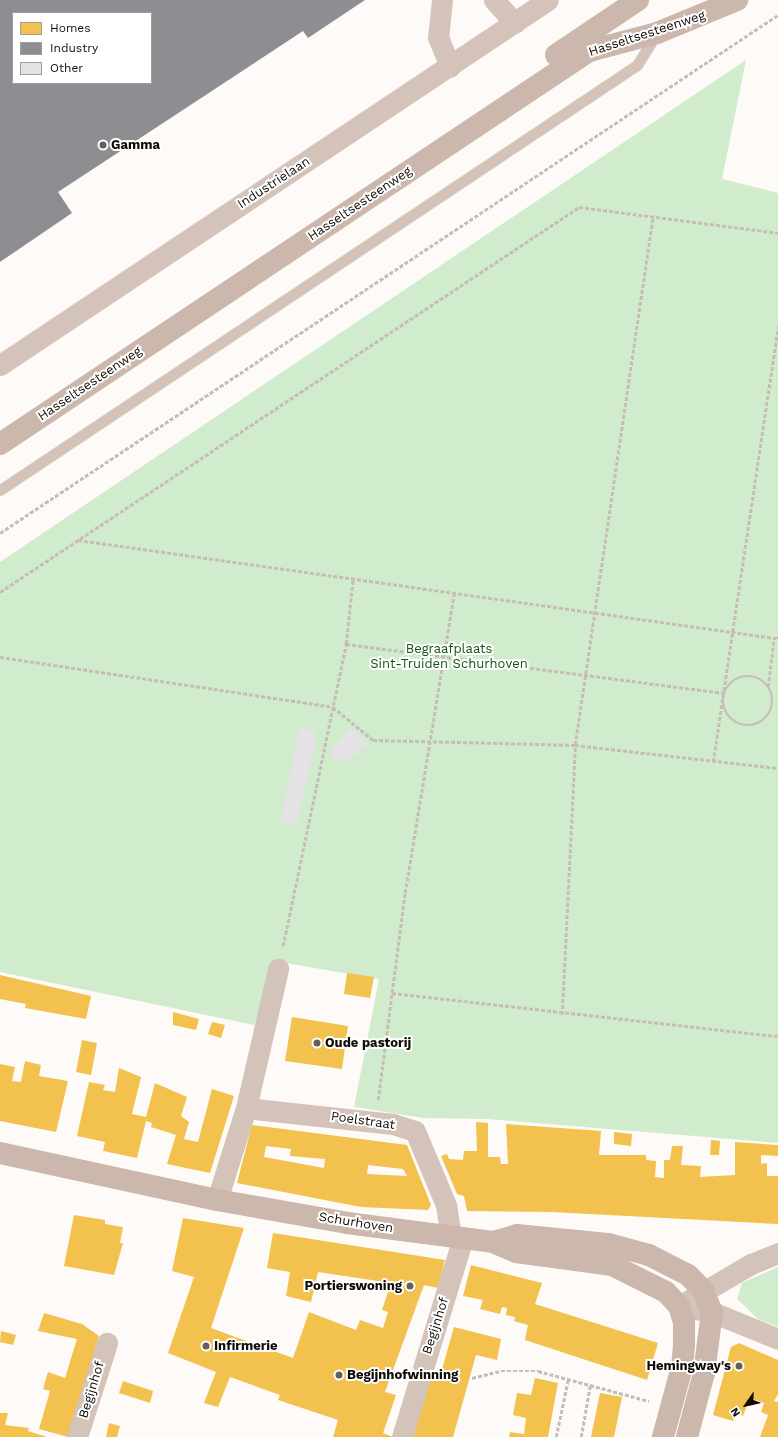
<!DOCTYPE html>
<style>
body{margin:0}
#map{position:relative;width:778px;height:1437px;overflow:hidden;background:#fdfaf8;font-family:"Work Sans",sans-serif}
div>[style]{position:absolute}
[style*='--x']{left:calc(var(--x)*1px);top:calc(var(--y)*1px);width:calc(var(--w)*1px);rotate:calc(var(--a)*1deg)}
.green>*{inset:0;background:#d0eccd}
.homes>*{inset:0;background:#f2c14e}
.industry>*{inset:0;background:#8d8d92}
.building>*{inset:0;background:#e5e2e6}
.path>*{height:2.5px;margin-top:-1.25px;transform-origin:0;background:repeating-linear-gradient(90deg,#c7bdb6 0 4px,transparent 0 6px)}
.path>.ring{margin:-1.25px;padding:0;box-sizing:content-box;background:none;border:2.5px solid #c7bdb6;border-radius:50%}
.lane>*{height:11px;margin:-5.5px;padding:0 5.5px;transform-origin:5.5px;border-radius:5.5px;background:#d3c3b9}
.street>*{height:21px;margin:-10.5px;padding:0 10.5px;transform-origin:10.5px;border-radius:10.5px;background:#d3c3b9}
.secondary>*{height:22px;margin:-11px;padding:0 11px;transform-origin:11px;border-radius:11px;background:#cbb7ab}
.dots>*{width:11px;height:11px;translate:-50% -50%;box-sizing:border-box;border:2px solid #fff;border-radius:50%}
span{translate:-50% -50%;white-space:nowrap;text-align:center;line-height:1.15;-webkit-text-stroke:4px #fff;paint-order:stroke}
.street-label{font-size:13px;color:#110b05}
.poi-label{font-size:13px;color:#110b05;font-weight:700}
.left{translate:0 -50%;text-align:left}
.right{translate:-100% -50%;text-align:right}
.park-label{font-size:13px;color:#145417}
.legend{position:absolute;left:12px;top:12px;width:140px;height:72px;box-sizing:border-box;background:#fff;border:1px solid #a09d9b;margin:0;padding:5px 7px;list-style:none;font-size:12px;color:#110b05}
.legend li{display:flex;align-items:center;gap:8px;height:20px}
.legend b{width:20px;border:1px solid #a09d9b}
.north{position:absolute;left:726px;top:1385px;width:40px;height:40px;-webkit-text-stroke:3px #fff;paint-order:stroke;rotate:236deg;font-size:11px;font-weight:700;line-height:16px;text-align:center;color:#110b05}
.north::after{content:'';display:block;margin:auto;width:14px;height:18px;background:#110b05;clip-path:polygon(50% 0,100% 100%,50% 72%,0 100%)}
</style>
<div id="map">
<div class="green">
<div style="clip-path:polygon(746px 60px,722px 179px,778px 193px,778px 1143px,487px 1119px,423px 1118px,354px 1107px,379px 979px,286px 963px,254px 1025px,0 972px,0 562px)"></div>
<div style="clip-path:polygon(778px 1267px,778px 1327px,758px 1319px,737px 1299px,742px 1283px)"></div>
</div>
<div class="homes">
<div style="clip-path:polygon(347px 973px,374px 977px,370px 998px,344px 994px)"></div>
<div style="clip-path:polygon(0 975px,91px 996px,86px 1019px,25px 1008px,26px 1004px,0 999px)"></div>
<div style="clip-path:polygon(173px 1012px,199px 1019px,196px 1030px,173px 1025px)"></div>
<div style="clip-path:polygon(292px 1017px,348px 1026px,342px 1069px,285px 1061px)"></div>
<div style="clip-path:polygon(212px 1022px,225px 1025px,221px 1038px,208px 1034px)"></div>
<div style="clip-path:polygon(82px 1040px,97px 1043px,91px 1075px,76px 1072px)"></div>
<div style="clip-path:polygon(25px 1061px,41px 1065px,39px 1076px,68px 1081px,56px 1132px,0 1121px,0 1064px,15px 1067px,12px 1081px,21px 1082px)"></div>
<div style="clip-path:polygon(119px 1068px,141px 1077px,132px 1114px,146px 1117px,155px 1083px,187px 1097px,181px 1116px,189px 1122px,184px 1139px,198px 1142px,212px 1089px,234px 1096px,210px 1173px,167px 1164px,176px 1135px,151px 1127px,152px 1123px,146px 1121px,137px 1158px,103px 1151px,105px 1142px,77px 1136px,89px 1082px,105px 1085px,103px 1090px,115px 1092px)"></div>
<div style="clip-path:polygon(476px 1122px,488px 1123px,488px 1157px,500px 1157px,501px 1164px,508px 1164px,506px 1124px,601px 1131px,599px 1155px,646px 1155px,646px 1160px,656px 1161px,655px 1177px,664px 1178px,664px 1160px,670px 1160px,672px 1146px,683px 1146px,681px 1165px,701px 1166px,700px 1177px,735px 1175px,735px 1142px,778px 1145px,778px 1156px,761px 1155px,761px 1164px,767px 1163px,767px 1176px,778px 1176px,778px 1224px,552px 1212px,467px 1211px,464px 1196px,457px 1194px,441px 1156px,447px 1154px,449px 1159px,463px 1160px,464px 1151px,477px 1151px)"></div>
<div style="clip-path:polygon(evenodd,252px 1125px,407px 1145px,431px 1205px,428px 1210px,361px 1207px,237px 1183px,252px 1125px,266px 1146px,291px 1149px,290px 1156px,325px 1159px,324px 1168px,264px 1157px,266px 1146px,252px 1125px,368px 1165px,403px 1169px,407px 1176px,367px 1174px,368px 1165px)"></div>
<div style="clip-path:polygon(614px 1132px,632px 1134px,631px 1146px,614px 1144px)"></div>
<div style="clip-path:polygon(711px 1140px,720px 1141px,719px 1155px,710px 1155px)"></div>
<div style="clip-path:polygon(74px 1215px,105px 1220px,105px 1224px,123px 1227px,120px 1243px,123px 1243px,114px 1275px,64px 1266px)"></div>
<div style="clip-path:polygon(183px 1218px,244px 1228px,211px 1328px,293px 1358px,309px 1312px,356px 1330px,360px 1320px,383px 1328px,388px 1312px,382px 1310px,391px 1283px,318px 1272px,311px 1302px,286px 1296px,290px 1272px,267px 1268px,273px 1233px,445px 1260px,438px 1288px,424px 1285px,385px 1392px,396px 1395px,383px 1433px,393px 1437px,333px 1437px,338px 1420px,278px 1400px,280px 1395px,230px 1377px,218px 1407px,204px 1403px,216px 1372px,168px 1353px,194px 1277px,172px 1271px)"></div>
<div style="clip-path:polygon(471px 1265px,542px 1283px,535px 1304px,658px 1343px,647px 1380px,525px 1340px,528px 1325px,514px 1321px,515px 1317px,506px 1315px,507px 1308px,502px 1307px,500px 1314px,480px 1309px,483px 1300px,463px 1296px)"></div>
<div style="clip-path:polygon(44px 1313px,82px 1324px,99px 1336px,68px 1437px,39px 1429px,50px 1391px,43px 1389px,48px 1372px,65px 1378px,77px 1339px,38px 1331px)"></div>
<div style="clip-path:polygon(454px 1327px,501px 1339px,497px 1360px,476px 1355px,453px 1437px,412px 1437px,431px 1378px,439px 1380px)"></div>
<div style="clip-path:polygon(1px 1331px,16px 1335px,13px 1345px,0 1342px)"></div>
<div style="clip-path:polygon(739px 1343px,778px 1360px,778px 1394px,774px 1401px,778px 1402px,778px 1437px,760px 1437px,768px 1415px,761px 1412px,764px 1403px,753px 1399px,751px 1406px,747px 1405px,743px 1416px,736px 1413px,733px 1421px,713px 1415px,731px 1347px)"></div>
<div style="clip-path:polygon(535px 1378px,558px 1383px,548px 1437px,509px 1437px,510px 1432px,524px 1434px,526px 1418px,513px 1415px,517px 1393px,531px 1395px)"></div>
<div style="clip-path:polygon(123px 1381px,153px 1391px,150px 1403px,119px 1393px)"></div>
<div style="clip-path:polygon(600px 1393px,622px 1397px,614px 1437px,591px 1437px)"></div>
<div style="clip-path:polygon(0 1413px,8px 1413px,5px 1425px,29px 1428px,28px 1431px,47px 1437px,0 1437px)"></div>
<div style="clip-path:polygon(109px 1423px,120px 1426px,117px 1437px,106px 1437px)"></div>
</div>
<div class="industry">
<div style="clip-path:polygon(evenodd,0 0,365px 0,308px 38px,303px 31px,58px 192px,72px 213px,0 262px,0 0,13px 13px,151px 13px,151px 83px,13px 83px,13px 13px)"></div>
</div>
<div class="building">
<div style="clip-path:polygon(352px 727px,368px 744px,348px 761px,331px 759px,332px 747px)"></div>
<div style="clip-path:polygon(300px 728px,317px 732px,297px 826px,280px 822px)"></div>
</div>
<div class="path">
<div style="--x:0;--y:533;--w:935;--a:-33.66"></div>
<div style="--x:78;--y:540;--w:703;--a:8.01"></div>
<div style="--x:0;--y:592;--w:695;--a:-33.62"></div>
<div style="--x:579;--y:207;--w:201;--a:7.4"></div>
<div style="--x:346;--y:644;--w:381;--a:7.4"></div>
<div style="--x:0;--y:657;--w:337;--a:8.5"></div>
<div style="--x:333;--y:707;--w:52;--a:39.5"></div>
<div style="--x:373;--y:740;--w:202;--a:1.4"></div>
<div style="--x:575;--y:745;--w:204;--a:6.5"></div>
<div class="ring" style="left:723px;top:676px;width:47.5px;height:47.5px"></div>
<div style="--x:768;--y:687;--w:49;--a:-83"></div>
<div style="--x:774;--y:638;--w:4;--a:0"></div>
<div style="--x:713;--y:762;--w:440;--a:-81.5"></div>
<div style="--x:283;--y:946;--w:309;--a:-78.2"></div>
<div style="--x:346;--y:644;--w:65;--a:-83.9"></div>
<div style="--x:392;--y:993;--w:388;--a:6.4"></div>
<div style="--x:562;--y:1015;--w:270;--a:-87.2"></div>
<div style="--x:575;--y:745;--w:535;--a:-81.61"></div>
<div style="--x:378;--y:1100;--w:209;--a:-82.6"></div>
<div style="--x:405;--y:893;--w:303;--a:-80.7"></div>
<div style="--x:472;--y:1378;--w:30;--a:-14"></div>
<div style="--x:501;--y:1371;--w:37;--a:0"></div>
<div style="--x:538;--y:1371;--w:115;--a:15.1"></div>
<div style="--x:556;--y:1437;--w:58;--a:-78.1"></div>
<div style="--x:581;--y:1437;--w:52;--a:-80"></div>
</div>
<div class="lane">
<div style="--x:0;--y:490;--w:766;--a:-33.71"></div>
<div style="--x:637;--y:65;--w:36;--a:-58"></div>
</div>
<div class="street">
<div style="--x:442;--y:0;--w:37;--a:96"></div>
<div style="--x:438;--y:37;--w:32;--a:68"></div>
<div style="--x:494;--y:0;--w:31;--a:48"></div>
<div style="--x:0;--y:365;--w:658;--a:-33.67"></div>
<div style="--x:246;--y:1108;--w:148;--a:6.2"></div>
<div style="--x:393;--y:1124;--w:23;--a:18"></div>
<div style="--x:415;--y:1131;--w:80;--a:67.3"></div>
<div style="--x:446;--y:1205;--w:31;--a:81"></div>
<div style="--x:217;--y:1200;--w:96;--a:-72.5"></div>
<div style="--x:246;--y:1108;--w:143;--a:-77"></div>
<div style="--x:679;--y:1306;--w:83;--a:-30.3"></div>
<div style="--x:751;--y:1264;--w:29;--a:-22"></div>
<div style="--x:694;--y:1309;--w:18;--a:9"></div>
<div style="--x:712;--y:1312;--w:71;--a:22.2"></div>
<div style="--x:77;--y:1437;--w:99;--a:-72.3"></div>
<div style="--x:402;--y:1437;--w:208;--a:-73"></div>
</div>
<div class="secondary">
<div style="--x:556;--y:55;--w:99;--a:-33.9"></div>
<div style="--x:0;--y:444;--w:708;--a:-33.71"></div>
<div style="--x:589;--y:51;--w:70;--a:-14.8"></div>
<div style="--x:657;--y:33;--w:87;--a:-22.4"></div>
<div style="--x:0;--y:1153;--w:222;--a:12.2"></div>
<div style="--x:217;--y:1200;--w:132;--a:10"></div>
<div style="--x:347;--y:1223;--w:147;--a:7.4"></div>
<div style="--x:493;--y:1242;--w:25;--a:-16"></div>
<div style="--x:517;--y:1235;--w:91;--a:5.6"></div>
<div style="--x:608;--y:1244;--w:42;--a:15"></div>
<div style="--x:649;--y:1255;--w:44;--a:27.1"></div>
<div style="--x:688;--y:1275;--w:21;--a:45"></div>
<div style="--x:703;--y:1290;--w:24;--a:68"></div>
<div style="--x:712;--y:1312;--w:62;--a:97.5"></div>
<div style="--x:704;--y:1373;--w:66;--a:104.9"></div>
<div style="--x:493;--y:1242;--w:25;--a:23"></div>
<div style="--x:516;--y:1252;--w:97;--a:7.7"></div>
<div style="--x:612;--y:1265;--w:60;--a:26.6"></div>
<div style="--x:666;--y:1292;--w:19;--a:47"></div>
<div style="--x:679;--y:1306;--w:17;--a:73"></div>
<div style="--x:684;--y:1322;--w:23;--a:90"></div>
<div style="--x:684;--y:1345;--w:22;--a:95"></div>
<div style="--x:682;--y:1367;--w:73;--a:105.2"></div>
</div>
<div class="dots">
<div style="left:103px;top:145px;background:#645f5a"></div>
<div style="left:317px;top:1043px;background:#645f5a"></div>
<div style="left:410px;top:1286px;background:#645f5a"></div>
<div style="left:206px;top:1346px;background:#645f5a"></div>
<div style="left:739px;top:1366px;background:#645f5a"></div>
<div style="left:339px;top:1375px;background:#645f5a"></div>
</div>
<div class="street-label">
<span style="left:647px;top:34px;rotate:-18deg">Hasseltsesteenweg</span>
<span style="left:274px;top:183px;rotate:-33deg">Industrielaan</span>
<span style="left:360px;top:204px;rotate:-34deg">Hasseltsesteenweg</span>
<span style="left:90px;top:384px;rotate:-34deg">Hasseltsesteenweg</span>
<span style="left:363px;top:1121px;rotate:8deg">Poelstraat</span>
<span style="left:356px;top:1223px;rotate:9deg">Schurhoven</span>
<span style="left:436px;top:1326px;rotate:-72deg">Begijnhof</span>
<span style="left:92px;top:1390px;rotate:-73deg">Begijnhof</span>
</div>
<div class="poi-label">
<span class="left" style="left:111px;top:145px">Gamma</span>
<span class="left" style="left:325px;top:1043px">Oude pastorij</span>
<span class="right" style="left:402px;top:1286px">Portierswoning</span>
<span class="left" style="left:214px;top:1346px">Infirmerie</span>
<span class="right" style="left:731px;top:1366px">Hemingway's</span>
<span class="left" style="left:347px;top:1375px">Begijnhofwinning</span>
</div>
<div class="park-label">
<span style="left:449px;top:657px">Begraafplaats<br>Sint-Truiden Schurhoven</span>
</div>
<ul class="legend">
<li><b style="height:11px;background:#f2c14e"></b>Homes</li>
<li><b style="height:11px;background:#8d8d92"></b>Industry</li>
<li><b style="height:11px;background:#e5e2e6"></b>Other</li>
</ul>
<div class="north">N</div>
</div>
